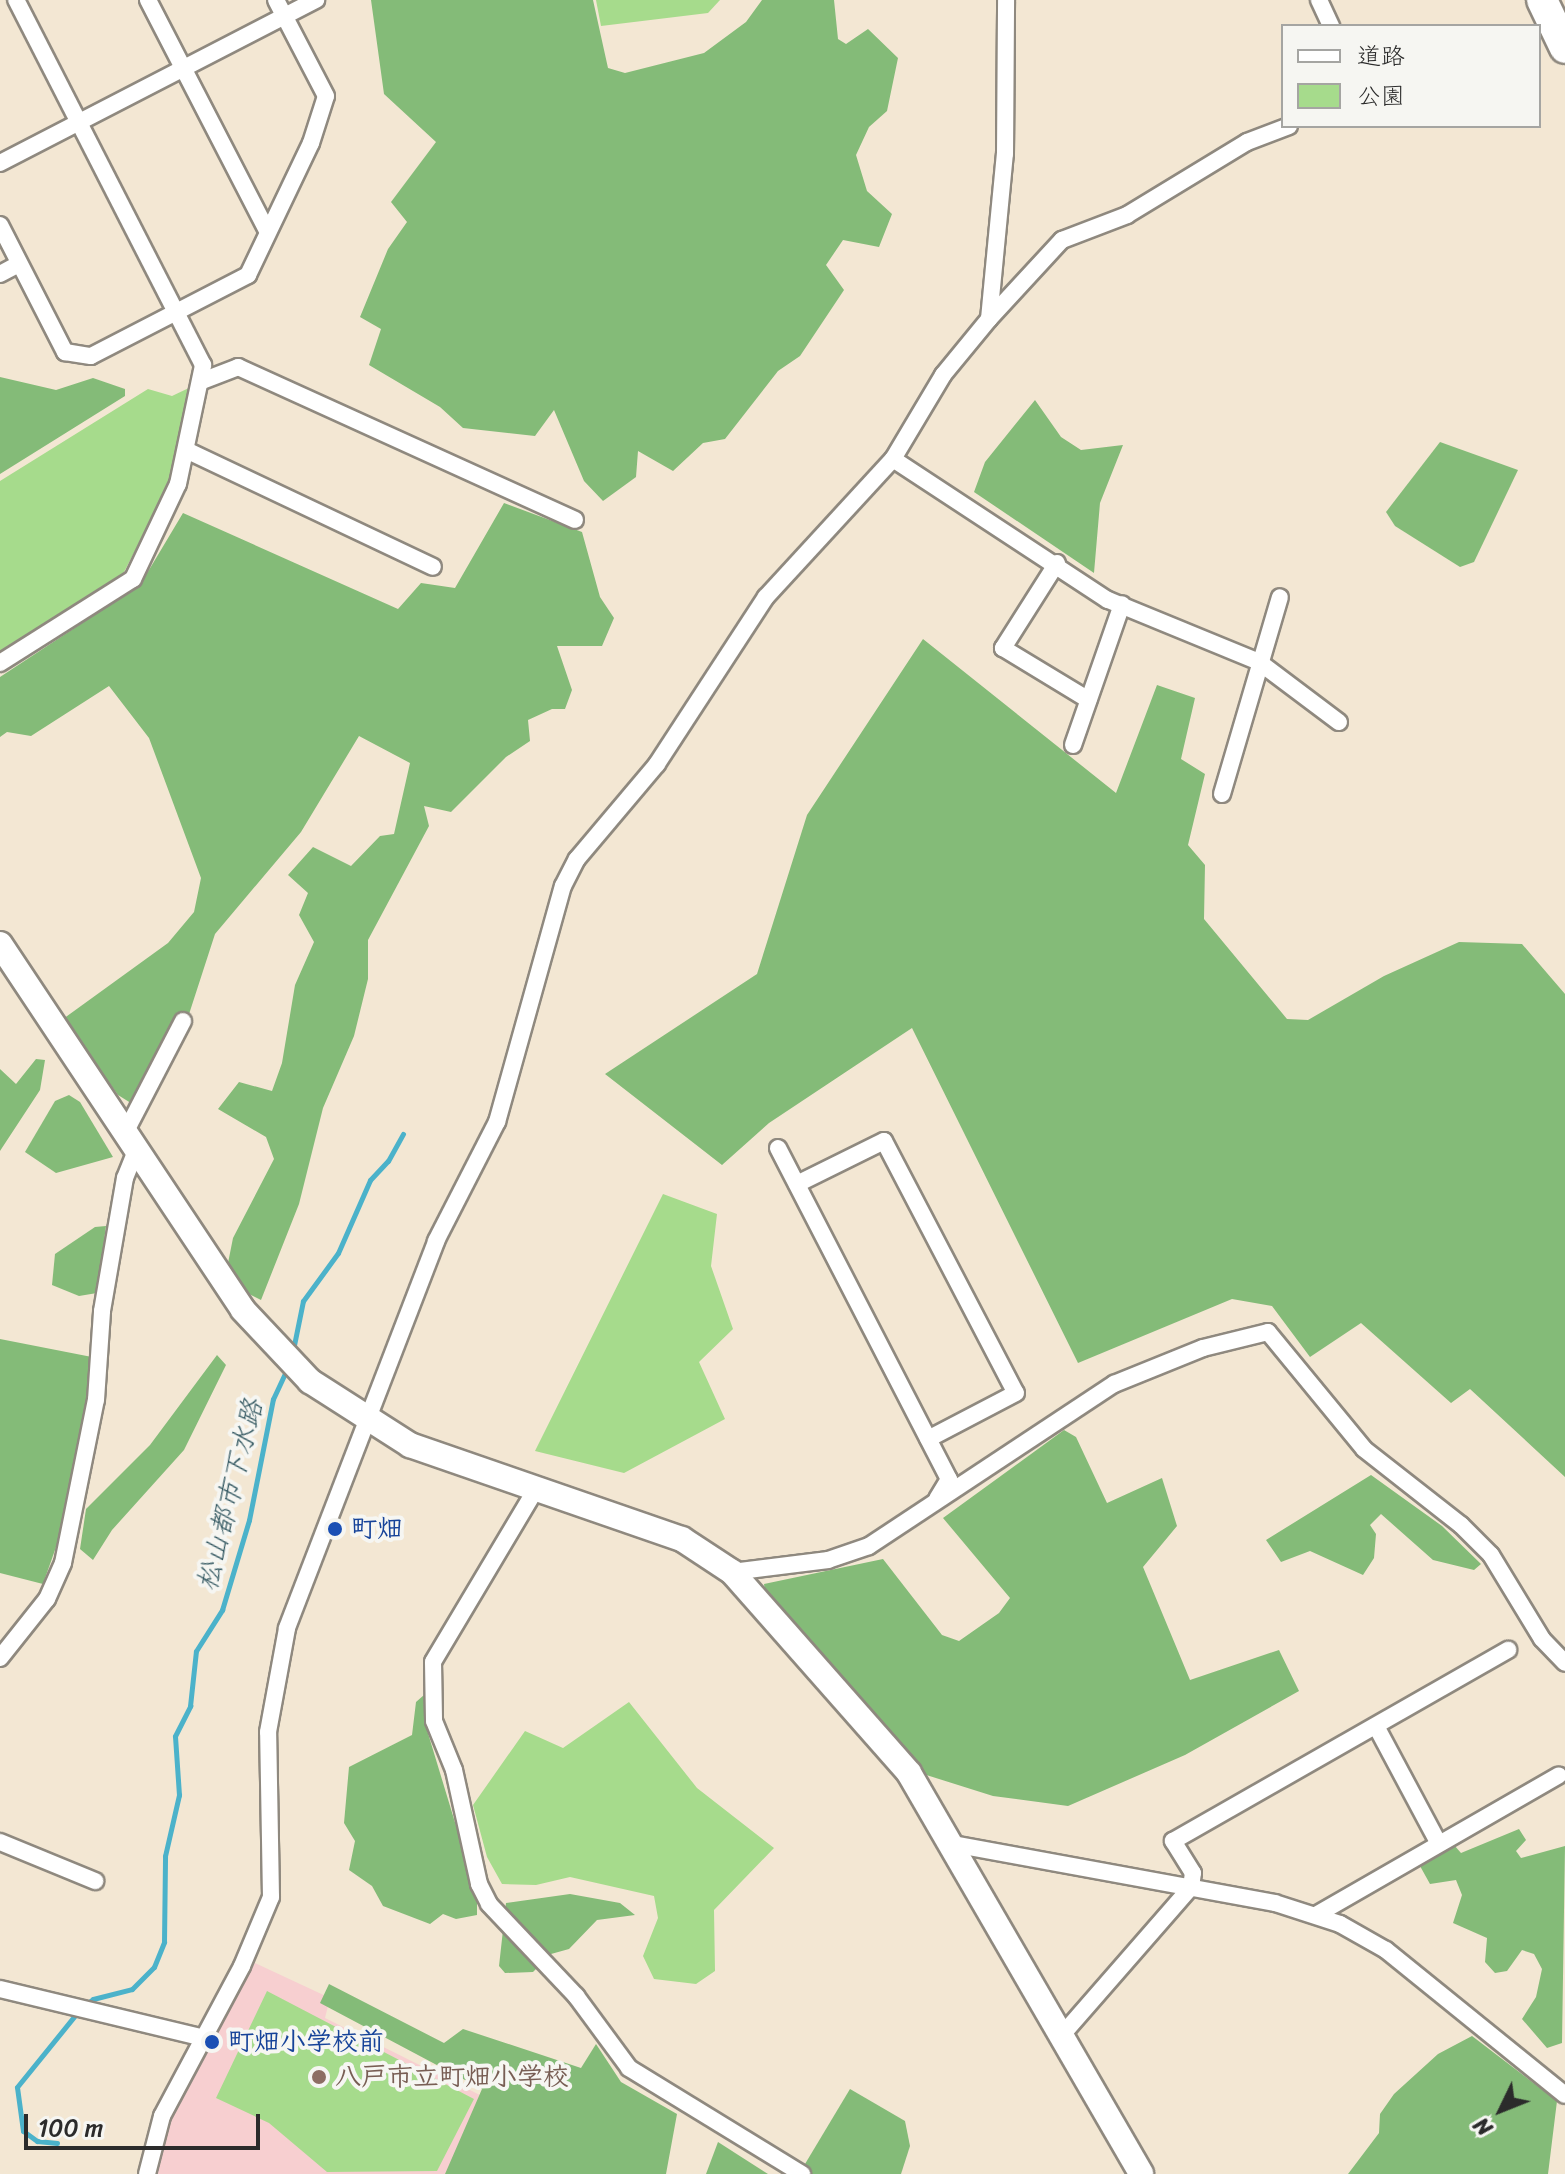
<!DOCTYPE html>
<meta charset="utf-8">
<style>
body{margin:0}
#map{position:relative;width:1565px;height:2174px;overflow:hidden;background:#f3e7d3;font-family:Sriracha,"Klee One",sans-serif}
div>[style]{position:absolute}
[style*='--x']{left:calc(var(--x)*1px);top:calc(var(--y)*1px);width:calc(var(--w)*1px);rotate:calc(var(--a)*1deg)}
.built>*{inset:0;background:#f7cfd0}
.green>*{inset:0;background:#a6db8c}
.forest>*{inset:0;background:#84bb78}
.stream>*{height:5px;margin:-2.5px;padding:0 2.5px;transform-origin:2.5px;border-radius:2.5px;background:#4bb2ca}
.roads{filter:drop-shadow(2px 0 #8f897f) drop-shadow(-2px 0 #8f897f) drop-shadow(0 2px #8f897f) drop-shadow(0 -2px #8f897f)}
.street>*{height:16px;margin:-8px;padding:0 8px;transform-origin:8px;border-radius:8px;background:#fff}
.secondary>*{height:24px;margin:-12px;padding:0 12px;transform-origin:12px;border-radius:12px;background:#fff}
.highway>*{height:30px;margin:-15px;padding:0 15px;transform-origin:15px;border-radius:15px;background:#fff}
.dots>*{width:22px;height:22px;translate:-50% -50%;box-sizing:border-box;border:4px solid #f6f6f2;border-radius:50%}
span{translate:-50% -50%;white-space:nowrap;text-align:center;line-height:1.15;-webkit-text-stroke:8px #f6f6f2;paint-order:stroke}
.transit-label{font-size:26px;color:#164399;font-weight:700}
.left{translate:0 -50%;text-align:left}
.education-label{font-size:26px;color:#785e54;font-weight:700}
.water-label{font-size:28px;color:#365a63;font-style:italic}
.legend{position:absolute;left:1281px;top:24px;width:260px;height:104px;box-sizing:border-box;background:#f6f6f2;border:2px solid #a5a5a2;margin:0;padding:10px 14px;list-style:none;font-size:24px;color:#2b2b2b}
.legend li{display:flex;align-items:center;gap:16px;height:40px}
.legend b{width:40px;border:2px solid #a5a5a2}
.north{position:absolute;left:1461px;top:2070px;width:80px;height:80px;-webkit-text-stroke:6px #f6f6f2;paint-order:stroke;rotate:227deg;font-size:22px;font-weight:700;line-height:32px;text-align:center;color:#2b2b2b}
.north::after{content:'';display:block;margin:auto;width:28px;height:36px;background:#2b2b2b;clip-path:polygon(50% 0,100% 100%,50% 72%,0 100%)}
.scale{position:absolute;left:24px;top:2114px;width:236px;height:36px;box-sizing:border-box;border:4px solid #2b2b2b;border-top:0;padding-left:10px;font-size:24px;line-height:28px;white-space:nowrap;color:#2b2b2b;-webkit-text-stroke:6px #f6f6f2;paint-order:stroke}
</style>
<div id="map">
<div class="built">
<div style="clip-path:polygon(255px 1963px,330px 1998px,325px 2018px,496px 2103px,461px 2174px,156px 2174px,169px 2122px)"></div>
</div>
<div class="green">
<div style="clip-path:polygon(596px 0,720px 0,708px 13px,601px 26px)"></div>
<div style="clip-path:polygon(193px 386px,171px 481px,123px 574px,0 652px,0 481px,148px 389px,172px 396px)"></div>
<div style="clip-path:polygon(663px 1194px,717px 1214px,711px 1266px,733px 1329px,699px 1362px,725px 1419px,624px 1473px,535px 1451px)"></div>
<div style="clip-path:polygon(629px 1702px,697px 1788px,774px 1848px,714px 1910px,715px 1971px,696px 1984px,654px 1979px,643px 1956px,658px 1918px,654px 1896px,570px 1877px,536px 1885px,502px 1884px,487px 1857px,473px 1805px,525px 1731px,563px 1748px)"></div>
<div style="clip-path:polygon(267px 1991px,474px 2099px,437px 2171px,327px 2172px,269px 2123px,216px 2098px)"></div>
</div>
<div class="forest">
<div style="clip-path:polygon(371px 0,593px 0,608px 68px,625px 73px,704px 53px,746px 22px,762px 0,834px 0,838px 39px,846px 44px,868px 29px,898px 58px,887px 111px,869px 127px,856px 155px,867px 191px,892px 214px,879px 247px,843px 240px,826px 265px,844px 290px,800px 356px,778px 371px,725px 439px,703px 443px,673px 471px,638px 451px,636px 477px,603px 501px,584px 481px,554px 410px,535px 436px,463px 428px,440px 407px,369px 365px,381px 329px,360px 317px,388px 249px,407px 222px,391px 202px,436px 142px,384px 94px)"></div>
<div style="clip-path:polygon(0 377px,56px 390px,93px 378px,125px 389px,125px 396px,0 474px)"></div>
<div style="clip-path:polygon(1035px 400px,1061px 437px,1081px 450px,1123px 445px,1100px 503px,1094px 573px,974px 492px,985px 462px)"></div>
<div style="clip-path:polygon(1440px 442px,1518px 470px,1474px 562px,1460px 567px,1395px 526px,1386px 512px)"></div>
<div style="clip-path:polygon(504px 503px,582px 532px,600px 597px,614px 618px,602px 646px,557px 646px,572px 690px,565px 709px,552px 709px,528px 720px,530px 741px,506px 757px,451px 812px,424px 806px,429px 826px,368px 940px,368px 979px,354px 1036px,323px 1108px,299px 1204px,261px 1300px,249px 1294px,228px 1263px,233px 1238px,274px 1159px,266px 1137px,218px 1109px,239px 1082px,272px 1091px,282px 1063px,295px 985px,314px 942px,299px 915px,308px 893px,288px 875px,313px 847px,351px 866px,380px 836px,394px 834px,410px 763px,359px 736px,301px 832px,215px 934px,180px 1042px,142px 1110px,118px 1095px,63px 1019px,168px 943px,194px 912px,201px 878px,149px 738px,109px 686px,31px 736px,7px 732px,0 737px,0 677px,140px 585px,183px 513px,398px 609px,421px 583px,455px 588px)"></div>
<div style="clip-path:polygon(923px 639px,1116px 793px,1157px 685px,1195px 698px,1181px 759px,1205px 774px,1188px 845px,1205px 865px,1204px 919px,1287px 1019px,1308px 1020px,1384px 976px,1459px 942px,1522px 944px,1565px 994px,1565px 1477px,1470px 1389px,1451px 1403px,1361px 1323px,1310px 1357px,1272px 1306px,1232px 1299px,1078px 1363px,912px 1028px,769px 1123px,722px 1165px,605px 1074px,757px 974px,807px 815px)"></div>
<div style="clip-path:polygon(36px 1059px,45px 1060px,40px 1090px,0 1151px,0 1069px,16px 1084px)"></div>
<div style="clip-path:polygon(69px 1095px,80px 1102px,113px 1157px,56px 1173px,25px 1152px,55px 1101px)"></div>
<div style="clip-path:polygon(106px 1226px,97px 1293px,79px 1296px,52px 1285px,55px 1254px,95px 1227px)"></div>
<div style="clip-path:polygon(0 1339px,97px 1358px,61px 1533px,43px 1584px,0 1573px)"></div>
<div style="clip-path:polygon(217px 1355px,226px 1365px,184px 1450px,112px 1530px,93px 1560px,80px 1549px,86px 1509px,150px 1445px)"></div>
<div style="clip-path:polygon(1064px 1430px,1076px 1437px,1107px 1503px,1162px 1478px,1177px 1526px,1143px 1567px,1190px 1680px,1279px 1650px,1299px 1691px,1185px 1755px,1068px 1806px,993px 1796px,920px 1773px,766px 1597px,764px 1584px,883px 1559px,942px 1635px,959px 1641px,999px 1613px,1010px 1598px,943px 1518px)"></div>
<div style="clip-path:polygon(1371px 1475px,1442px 1526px,1481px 1564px,1474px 1570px,1433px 1560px,1381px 1514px,1370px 1525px,1376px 1534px,1374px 1558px,1363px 1575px,1310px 1551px,1281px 1562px,1266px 1540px)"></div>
<div style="clip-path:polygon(424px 1695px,427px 1730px,477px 1895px,477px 1915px,456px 1919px,443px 1914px,430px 1924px,383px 1906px,372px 1886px,349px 1870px,355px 1841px,344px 1823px,349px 1767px,412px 1735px,416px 1702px)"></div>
<div style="clip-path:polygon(1519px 1829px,1526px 1840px,1516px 1851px,1521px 1858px,1565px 1846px,1562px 2043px,1547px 2048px,1522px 2019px,1536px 1997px,1542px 1969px,1534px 1954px,1522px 1950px,1507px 1971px,1495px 1973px,1485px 1962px,1487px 1938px,1453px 1923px,1462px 1895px,1456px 1880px,1430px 1884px,1420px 1866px,1454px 1845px,1461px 1853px)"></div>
<div style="clip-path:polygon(570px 1894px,620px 1903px,635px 1915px,597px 1920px,569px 1949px,551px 1954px,533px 1972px,505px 1973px,499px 1966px,506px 1903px)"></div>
<div style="clip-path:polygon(329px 1984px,444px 2043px,463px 2029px,581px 2068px,596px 2044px,621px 2082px,677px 2114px,666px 2174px,445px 2174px,482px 2089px,320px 2003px)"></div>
<div style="clip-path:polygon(1472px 2036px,1557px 2101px,1548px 2174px,1348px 2174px,1379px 2133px,1380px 2114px,1394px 2094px,1438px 2054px)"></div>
<div style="clip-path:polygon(850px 2089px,905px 2121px,910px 2146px,901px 2174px,799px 2174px)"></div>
<div style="clip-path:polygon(718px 2142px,768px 2174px,706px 2174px)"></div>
</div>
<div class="stream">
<div style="--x:293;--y:1350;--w:50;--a:-78.5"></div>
<div style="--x:303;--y:1301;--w:59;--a:-53.9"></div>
<div style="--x:338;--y:1253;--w:80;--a:-66.3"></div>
<div style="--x:370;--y:1180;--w:26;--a:-47"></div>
<div style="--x:388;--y:1161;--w:31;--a:-61"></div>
<div style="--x:84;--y:2006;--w:11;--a:-38"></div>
<div style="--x:93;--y:1999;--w:40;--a:-14.4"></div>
<div style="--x:132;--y:1989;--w:31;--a:-45"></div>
<div style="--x:154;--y:1967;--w:27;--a:-68"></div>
<div style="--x:164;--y:1942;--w:86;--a:-89.3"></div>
<div style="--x:165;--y:1856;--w:63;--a:-77.1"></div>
<div style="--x:179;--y:1795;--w:59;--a:-93.9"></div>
<div style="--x:175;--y:1736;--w:34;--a:-63"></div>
<div style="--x:190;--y:1706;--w:55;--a:-83.8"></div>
<div style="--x:196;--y:1651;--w:49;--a:-57.6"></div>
<div style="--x:222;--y:1610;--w:94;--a:-73.3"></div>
<div style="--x:249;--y:1520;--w:123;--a:-78.8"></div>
<div style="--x:273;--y:1399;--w:35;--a:-65"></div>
<div style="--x:57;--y:2143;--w:20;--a:-174"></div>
<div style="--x:37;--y:2141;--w:17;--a:-144"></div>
<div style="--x:23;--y:2131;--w:44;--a:-97.8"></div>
<div style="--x:17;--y:2087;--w:95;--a:-51"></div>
</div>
<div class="roads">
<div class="street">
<div style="--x:148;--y:0;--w:260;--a:62.7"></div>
<div style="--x:1319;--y:0;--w:29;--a:65"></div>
<div style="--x:0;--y:163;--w:356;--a:-27.3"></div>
<div style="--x:0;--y:225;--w:143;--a:62.9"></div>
<div style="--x:65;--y:352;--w:26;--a:9"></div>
<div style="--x:91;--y:356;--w:177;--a:-27.3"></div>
<div style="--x:248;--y:275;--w:146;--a:-64.5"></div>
<div style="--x:311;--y:143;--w:49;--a:-72.3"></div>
<div style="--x:326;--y:96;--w:108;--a:-117.5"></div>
<div style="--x:0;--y:274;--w:21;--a:-28"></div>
<div style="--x:989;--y:319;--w:108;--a:-47.3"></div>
<div style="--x:1062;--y:240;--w:70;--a:-21"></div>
<div style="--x:1127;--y:215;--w:140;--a:-31.3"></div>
<div style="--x:1247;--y:142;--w:45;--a:-20.9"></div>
<div style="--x:202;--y:381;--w:39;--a:-21"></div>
<div style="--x:238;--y:367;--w:370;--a:24.4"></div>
<div style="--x:186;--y:450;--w:273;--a:25.3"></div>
<div style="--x:893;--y:459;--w:257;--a:33.3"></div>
<div style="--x:1108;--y:600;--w:163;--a:22.3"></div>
<div style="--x:1259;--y:662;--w:100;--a:36.9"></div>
<div style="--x:1057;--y:563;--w:101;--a:122.4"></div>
<div style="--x:1003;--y:648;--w:100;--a:31.2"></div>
<div style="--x:0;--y:663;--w:157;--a:-32.3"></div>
<div style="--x:133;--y:579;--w:105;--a:-64.7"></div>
<div style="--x:178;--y:484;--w:122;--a:-78.1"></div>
<div style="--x:203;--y:365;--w:410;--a:-117.1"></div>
<div style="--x:1073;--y:745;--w:149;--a:-70.8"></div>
<div style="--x:1222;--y:794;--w:205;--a:-73.6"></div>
<div style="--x:125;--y:1133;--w:126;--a:-62.6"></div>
<div style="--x:778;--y:1148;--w:373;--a:62.7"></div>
<div style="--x:949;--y:1479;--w:23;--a:121"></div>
<div style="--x:797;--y:1184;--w:97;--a:-26.3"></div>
<div style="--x:884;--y:1141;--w:284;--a:62.4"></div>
<div style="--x:1016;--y:1393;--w:99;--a:152.4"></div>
<div style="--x:536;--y:1489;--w:201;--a:120.8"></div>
<div style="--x:433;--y:1662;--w:59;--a:89"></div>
<div style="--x:434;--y:1721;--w:53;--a:67.8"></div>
<div style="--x:454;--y:1770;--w:117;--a:77.6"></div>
<div style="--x:479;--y:1884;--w:22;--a:63"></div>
<div style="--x:489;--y:1904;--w:127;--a:46.6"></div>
<div style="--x:576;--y:1996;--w:89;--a:53.6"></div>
<div style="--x:629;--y:2068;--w:203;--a:31.5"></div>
<div style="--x:732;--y:1572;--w:97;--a:-7.1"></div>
<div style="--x:828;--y:1560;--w:43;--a:-18.9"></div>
<div style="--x:869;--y:1546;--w:294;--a:-33.5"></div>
<div style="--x:1114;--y:1384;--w:96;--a:-22"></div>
<div style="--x:1203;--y:1348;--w:67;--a:-13.8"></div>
<div style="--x:1268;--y:1332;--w:151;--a:50.6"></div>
<div style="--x:1364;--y:1449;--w:123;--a:38.1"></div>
<div style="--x:1461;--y:1525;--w:42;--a:45"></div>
<div style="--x:1491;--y:1555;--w:98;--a:58.7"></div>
<div style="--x:1542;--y:1639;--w:33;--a:46"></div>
<div style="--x:0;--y:1658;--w:75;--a:-51.5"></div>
<div style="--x:47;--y:1599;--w:39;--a:-66"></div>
<div style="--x:63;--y:1563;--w:166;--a:-78.6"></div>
<div style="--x:96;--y:1400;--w:89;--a:-86.1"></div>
<div style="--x:102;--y:1311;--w:135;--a:-80.2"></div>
<div style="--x:125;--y:1178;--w:29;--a:-68"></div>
<div style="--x:1376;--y:1726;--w:132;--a:61.9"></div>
<div style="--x:0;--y:1842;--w:103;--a:22.3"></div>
<div style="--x:953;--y:1844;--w:327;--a:10.4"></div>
<div style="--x:1275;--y:1903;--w:68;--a:17.9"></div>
<div style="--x:1340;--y:1924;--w:53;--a:29.5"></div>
<div style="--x:1386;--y:1950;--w:230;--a:39"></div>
<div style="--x:1316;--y:1915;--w:280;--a:-29.9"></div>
<div style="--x:0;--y:1989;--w:210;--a:13.5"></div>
<div style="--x:1062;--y:2035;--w:196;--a:-48.9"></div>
<div style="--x:1191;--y:1887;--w:14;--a:-82"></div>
<div style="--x:1193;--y:1873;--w:38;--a:-122"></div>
<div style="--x:1173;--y:1841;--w:386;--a:-29.7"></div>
<div style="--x:147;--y:2174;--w:60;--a:-75.5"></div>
<div style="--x:162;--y:2116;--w:170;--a:-61.9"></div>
<div style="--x:242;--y:1966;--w:75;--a:-67.2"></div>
<div style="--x:271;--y:1897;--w:165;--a:-91"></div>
<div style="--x:268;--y:1732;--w:106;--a:-79.6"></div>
<div style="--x:287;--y:1628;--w:415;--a:-68.9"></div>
<div style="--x:436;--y:1241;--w:134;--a:-62.9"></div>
<div style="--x:497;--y:1122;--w:245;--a:-74.4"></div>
<div style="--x:563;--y:886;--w:30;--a:-63"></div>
<div style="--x:577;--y:859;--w:124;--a:-49.9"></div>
<div style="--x:657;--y:764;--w:199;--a:-56.9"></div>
<div style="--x:766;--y:597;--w:188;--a:-47.4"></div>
<div style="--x:893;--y:459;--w:98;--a:-59.2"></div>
<div style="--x:943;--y:375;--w:72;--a:-50.6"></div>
<div style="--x:989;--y:319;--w:166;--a:-84.5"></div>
<div style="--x:1005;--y:154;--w:154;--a:-89.6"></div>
</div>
<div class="secondary">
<div style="--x:0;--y:944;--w:439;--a:56.4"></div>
<div style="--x:243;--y:1310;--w:98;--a:46.7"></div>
<div style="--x:310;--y:1381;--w:119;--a:32.6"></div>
<div style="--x:410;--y:1445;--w:288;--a:19.1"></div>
<div style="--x:682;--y:1539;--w:60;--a:33.4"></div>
<div style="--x:732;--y:1572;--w:268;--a:48.6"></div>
<div style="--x:909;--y:1773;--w:463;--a:59.9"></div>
</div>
<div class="highway">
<div style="--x:1542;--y:0;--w:53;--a:64.4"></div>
</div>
</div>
<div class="dots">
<div style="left:335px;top:1529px;background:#1a4fb4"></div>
<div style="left:212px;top:2042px;background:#1a4fb4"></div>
<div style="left:319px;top:2077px;background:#8d6e63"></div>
</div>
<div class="transit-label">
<span class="left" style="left:351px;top:1529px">町畑</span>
<span class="left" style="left:228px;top:2042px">町畑小学校前</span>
</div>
<div class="education-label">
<span class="left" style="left:335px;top:2077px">八戸市立町畑小学校</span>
</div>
<div class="water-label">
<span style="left:230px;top:1495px;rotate:-76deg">松山都市下水路</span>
</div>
<ul class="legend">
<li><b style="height:10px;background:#fff"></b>道路</li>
<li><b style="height:22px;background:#a6db8c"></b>公園</li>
</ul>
<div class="north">N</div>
<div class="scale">100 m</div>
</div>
